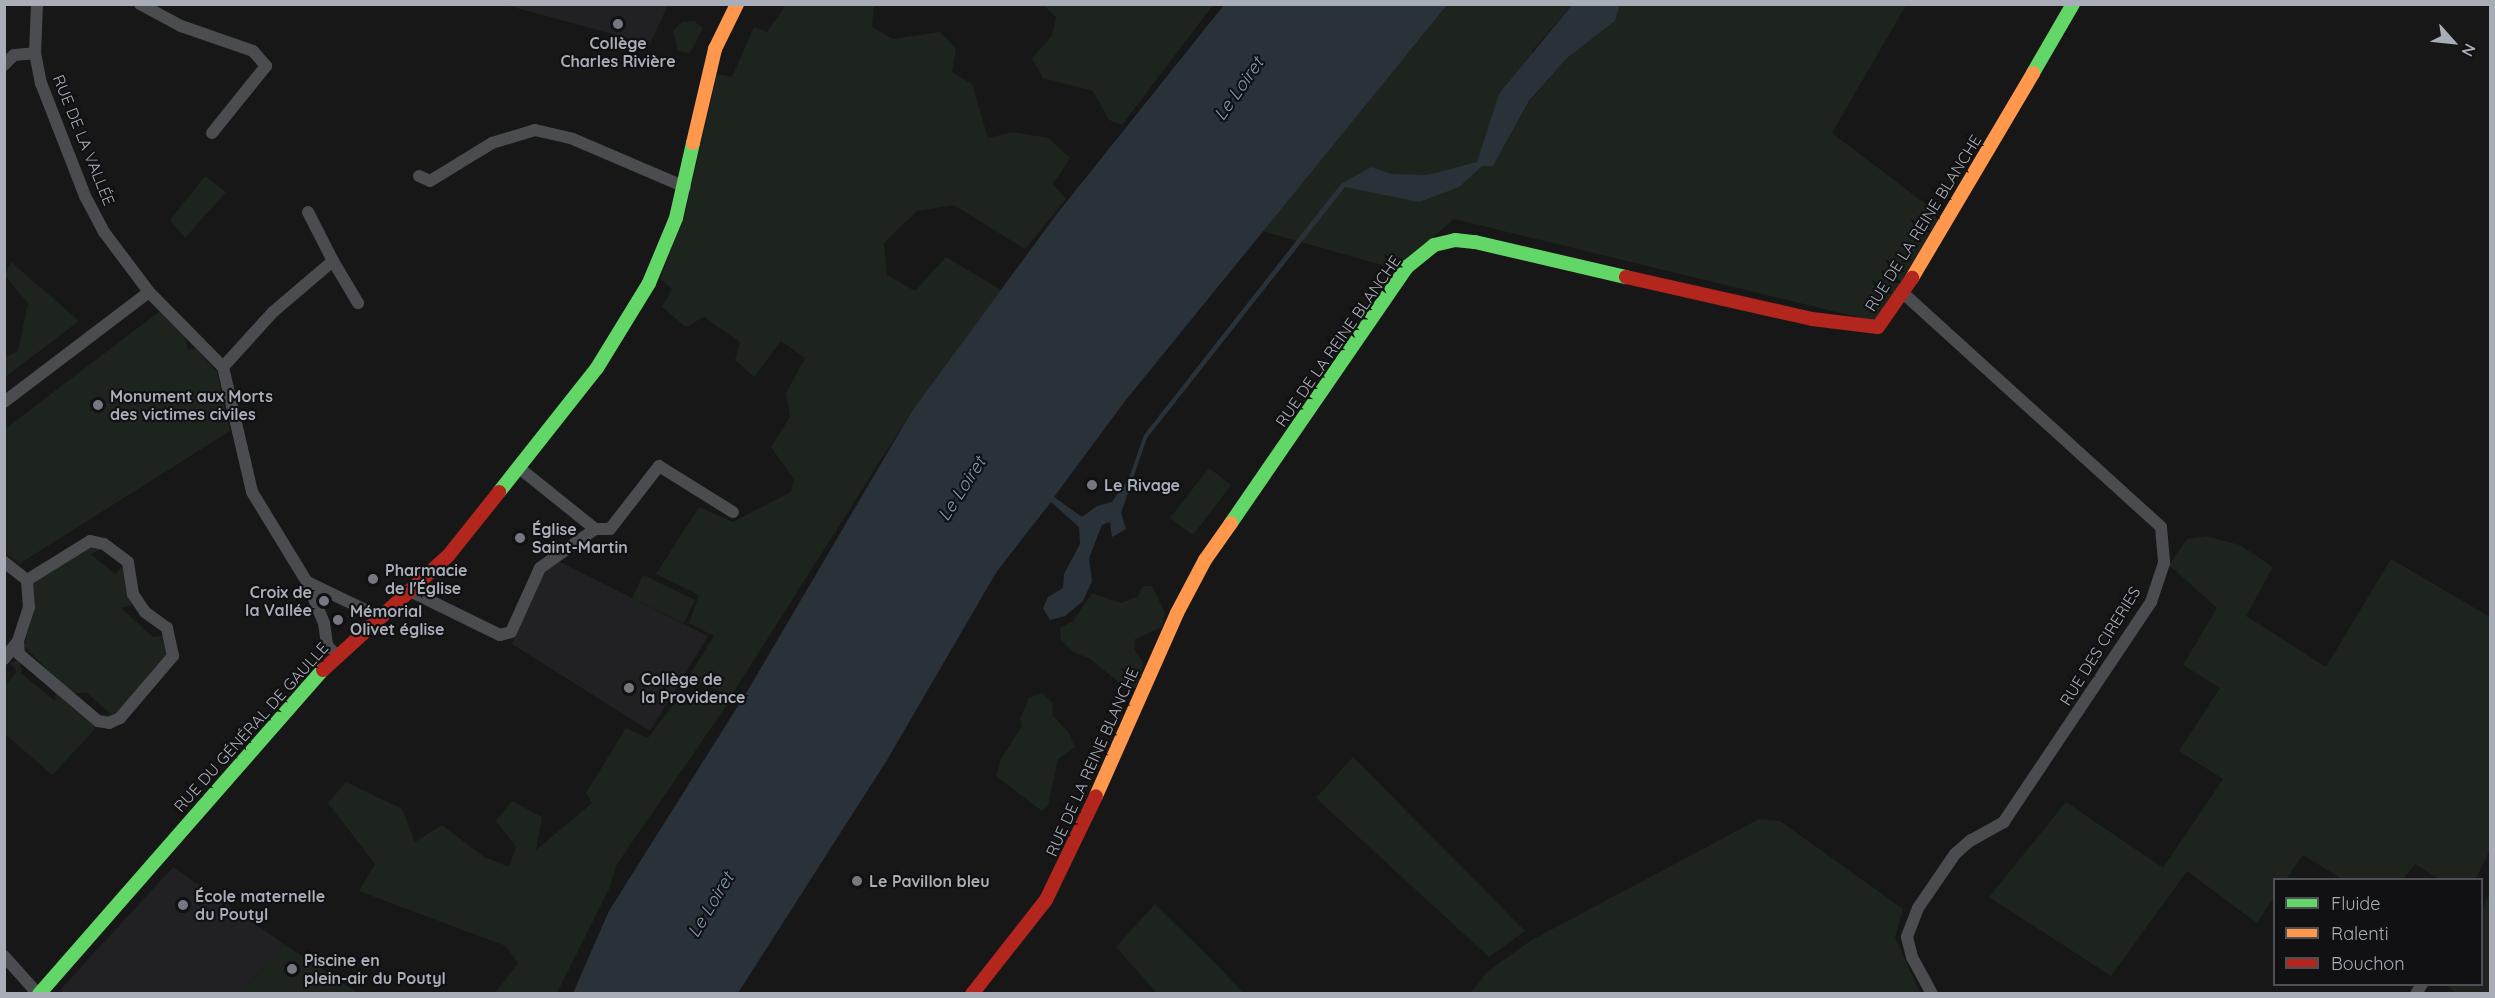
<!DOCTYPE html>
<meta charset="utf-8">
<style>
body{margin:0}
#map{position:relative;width:2495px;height:998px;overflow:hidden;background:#171717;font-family:Quicksand,sans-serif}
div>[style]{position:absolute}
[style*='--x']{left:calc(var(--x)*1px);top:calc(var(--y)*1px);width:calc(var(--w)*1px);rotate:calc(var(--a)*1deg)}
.built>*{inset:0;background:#212123}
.green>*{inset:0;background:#1d241e}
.water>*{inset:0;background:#2a3239}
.street>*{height:12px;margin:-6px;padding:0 6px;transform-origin:6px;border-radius:6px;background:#4b4c50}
.fast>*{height:14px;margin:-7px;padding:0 7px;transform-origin:7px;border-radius:7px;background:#63d668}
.slow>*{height:14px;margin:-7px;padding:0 7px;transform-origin:7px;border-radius:7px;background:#ff974d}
.jam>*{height:14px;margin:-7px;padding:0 7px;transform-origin:7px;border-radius:7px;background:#b3261e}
.dots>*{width:16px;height:16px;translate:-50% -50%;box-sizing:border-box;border:3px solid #111113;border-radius:50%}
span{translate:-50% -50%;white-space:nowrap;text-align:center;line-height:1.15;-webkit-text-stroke:4.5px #111113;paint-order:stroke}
.poi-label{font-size:16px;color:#a8adb8;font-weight:700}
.left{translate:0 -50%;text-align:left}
.right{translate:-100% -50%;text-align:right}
.street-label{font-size:16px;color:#a8adb8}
.water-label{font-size:18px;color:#7f9bb3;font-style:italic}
.frame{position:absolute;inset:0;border:6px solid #a8adb8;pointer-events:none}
.legend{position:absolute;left:2273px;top:878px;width:210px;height:108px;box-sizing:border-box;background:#111113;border:2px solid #4d4f55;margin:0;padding:8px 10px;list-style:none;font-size:18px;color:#a8adb8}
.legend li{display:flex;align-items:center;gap:12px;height:30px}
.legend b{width:30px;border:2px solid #4d4f55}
.north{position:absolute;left:2423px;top:12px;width:60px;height:60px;-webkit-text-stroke:4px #111113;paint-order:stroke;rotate:117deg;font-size:16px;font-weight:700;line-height:24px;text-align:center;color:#a8adb8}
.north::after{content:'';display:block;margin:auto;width:21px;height:27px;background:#a8adb8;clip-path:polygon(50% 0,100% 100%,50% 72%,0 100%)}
</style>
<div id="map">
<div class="built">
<div style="clip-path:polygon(505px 5px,668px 5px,650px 44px)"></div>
<div style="clip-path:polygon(556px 560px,708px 636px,650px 731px,512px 644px,537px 580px)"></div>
<div style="clip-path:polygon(173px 867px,284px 944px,241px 993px,65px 994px,60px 990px)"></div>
</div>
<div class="green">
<div style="clip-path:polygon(786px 5px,874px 5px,872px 27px,893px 39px,940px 32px,956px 49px,952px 72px,972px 84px,988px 138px,1013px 132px,1048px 138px,1070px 158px,1053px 184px,1066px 199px,1025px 249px,954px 205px,917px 211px,884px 243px,887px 275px,915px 291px,946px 257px,1001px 290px,912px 411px,731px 696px,688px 678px,714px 636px,689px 623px,699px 595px,656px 574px,699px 507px,733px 522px,791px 492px,794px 479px,771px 447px,790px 417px,786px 393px,805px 358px,781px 341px,754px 377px,735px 360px,740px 342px,704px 317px,686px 327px,662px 307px,672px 289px,660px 279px,685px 213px,717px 74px,732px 77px,754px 27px,767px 32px)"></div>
<div style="clip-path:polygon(1043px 5px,1213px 4px,1213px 5px,1122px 125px,1109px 120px,1093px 91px,1043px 78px,1032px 58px,1052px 36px,1056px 17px)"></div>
<div style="clip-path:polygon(1447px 5px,1572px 5px,1533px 50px,1493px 166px,1529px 102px,1567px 58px,1615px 21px,1620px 5px,1906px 5px,1832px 133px,1940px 215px,1878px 322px,1454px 219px,1396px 269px,1262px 231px)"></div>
<div style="clip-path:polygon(694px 21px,703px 28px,690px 53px,678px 51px,673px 31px,682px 22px)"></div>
<div style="clip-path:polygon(205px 176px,226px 192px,185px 238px,170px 220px)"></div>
<div style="clip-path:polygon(11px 262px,79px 321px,5px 377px,5px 357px,18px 351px,28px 303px,5px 276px)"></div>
<div style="clip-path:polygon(160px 311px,185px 337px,188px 350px,196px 349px,217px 372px,230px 431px,19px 564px,5px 552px,5px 429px)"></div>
<div style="clip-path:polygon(1209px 468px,1231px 485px,1193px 535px,1170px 518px)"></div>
<div style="clip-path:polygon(2206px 536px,2240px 545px,2273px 567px,2246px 616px,2326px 667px,2391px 559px,2490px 617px,2490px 849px,2476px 879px,2439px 879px,2415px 864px,2403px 879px,2342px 879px,2303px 855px,2286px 879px,2274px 880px,2274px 897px,2257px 923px,2187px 871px,2111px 976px,1989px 897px,2066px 802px,2163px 868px,2223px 779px,2179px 751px,2220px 688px,2183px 665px,2217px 608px,2169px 565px,2187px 539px)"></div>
<div style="clip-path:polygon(92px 544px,103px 549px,90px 554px,115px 574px,122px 567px,125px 571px,132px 605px,121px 608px,153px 637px,166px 635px,167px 655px,113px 718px,98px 716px,111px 714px,87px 693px,71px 693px,24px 646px,34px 607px,34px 581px)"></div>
<div style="clip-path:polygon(643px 575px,695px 600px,684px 623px,632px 598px)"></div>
<div style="clip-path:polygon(1143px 586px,1152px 586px,1165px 613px,1162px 627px,1135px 639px,1134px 649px,1143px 663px,1140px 683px,1136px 688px,1126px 688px,1090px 659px,1072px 651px,1061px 640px,1060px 628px,1073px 621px,1092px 593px,1121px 603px,1138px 596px)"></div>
<div style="clip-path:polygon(19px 660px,22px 674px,55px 701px,56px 688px,93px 724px,95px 729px,52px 775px,5px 734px,5px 686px,17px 671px,10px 663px)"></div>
<div style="clip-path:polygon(1042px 693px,1053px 703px,1052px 715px,1069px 733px,1075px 747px,1058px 759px,1048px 806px,1042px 811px,996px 776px,1001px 759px,1022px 726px,1020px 719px,1029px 698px)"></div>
<div style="clip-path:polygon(696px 697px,727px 705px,617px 864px,609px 889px,557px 993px,495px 993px,518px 963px,506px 946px,359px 891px,375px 864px,328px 803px,346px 782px,402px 809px,415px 842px,442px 825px,484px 857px,509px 867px,516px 847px,496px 821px,512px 801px,542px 817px,536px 850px,592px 803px,586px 793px,626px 728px,648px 738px,677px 700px)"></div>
<div style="clip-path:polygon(1353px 757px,1525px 931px,1489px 957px,1316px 798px)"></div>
<div style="clip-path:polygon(1759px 819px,1780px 821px,1903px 909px,1895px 937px,1920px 993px,1471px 993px,1487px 972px,1530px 941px)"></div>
<div style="clip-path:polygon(2490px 894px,2490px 993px,2456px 993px,2446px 985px,2482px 984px,2482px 909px)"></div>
<div style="clip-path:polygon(1155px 904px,1221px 969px,1243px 993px,1157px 993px,1116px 947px)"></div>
<div style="clip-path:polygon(284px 944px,358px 993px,241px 993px)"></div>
</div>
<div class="water">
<div style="clip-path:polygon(1224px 5px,1447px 5px,1125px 401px,1054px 497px,1082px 517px,1097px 506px,1112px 502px,1130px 475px,1144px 435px,1341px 184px,1371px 167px,1391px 174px,1427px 175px,1477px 162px,1499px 94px,1572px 5px,1620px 5px,1615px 21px,1567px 58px,1529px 101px,1493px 166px,1482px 166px,1459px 187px,1419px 202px,1345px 187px,1147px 438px,1121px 513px,1126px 529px,1112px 537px,1110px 522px,1102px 525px,1089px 558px,1092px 581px,1083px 601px,1065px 616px,1050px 620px,1043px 608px,1048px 597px,1063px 588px,1064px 574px,1080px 544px,1079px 527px,1051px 502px,997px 571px,887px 760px,738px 993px,573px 993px,609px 911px,748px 690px,912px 411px,1056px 215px)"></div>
</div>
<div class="street">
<div style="--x:37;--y:4;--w:49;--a:92.3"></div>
<div style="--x:35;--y:53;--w:31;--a:79"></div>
<div style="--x:41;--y:83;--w:121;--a:68.7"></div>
<div style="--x:85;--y:196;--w:41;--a:62.2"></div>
<div style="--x:104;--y:232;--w:75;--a:53.1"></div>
<div style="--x:149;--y:292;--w:105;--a:45.4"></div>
<div style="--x:223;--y:367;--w:128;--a:76.9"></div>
<div style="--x:252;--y:492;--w:105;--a:58.6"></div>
<div style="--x:307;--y:582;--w:44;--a:67.5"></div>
<div style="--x:324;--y:623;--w:22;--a:82"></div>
<div style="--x:327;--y:645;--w:15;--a:48"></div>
<div style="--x:140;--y:4;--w:47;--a:28.2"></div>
<div style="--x:181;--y:26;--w:76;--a:19.1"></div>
<div style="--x:253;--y:51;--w:20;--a:49"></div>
<div style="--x:266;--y:66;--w:86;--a:128.9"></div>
<div style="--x:4;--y:65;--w:14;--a:-45"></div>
<div style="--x:14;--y:55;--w:21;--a:-5"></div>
<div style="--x:419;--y:176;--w:12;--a:24"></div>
<div style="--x:430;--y:181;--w:73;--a:-31.5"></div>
<div style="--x:492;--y:143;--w:45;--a:-16.8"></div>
<div style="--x:535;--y:130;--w:39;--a:13"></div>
<div style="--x:573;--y:139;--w:122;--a:23.2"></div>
<div style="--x:308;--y:212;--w:55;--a:63"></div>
<div style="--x:1903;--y:293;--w:348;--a:42.2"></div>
<div style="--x:2161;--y:527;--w:36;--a:85"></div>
<div style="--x:2164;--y:563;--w:41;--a:108.4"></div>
<div style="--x:2151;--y:602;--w:265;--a:123.8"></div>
<div style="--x:2004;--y:822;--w:38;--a:151"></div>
<div style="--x:1971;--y:840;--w:21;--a:139"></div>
<div style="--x:1955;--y:854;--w:65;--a:124.4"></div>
<div style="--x:1918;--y:908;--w:31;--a:111"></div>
<div style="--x:1907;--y:937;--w:21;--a:76"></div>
<div style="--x:1912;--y:957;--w:42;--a:61.6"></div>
<div style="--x:223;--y:367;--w:74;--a:-47.7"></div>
<div style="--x:273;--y:312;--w:79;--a:-40.4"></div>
<div style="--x:333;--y:261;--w:49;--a:59.2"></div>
<div style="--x:4;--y:402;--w:182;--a:-37.2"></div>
<div style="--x:518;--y:467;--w:99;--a:38.8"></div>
<div style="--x:4;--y:562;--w:29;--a:38"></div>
<div style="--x:27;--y:580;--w:27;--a:86"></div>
<div style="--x:29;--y:607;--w:36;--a:108"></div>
<div style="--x:18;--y:641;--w:13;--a:86"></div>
<div style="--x:19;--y:654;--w:104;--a:40.3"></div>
<div style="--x:98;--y:721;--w:11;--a:10"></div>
<div style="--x:109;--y:723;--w:12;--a:-24"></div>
<div style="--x:120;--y:718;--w:82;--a:-49.5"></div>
<div style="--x:173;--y:656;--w:29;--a:-102"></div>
<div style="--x:167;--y:628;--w:27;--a:-144"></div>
<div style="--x:145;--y:612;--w:22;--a:-124"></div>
<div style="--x:133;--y:594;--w:32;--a:-99"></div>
<div style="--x:128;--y:562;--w:30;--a:-143"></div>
<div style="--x:104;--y:544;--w:14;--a:-168"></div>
<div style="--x:90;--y:541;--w:74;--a:148.2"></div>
<div style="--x:307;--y:582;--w:79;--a:25.6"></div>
<div style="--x:410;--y:591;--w:100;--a:26.1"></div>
<div style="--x:500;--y:635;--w:11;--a:-15"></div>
<div style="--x:511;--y:632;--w:70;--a:-65.6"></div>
<div style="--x:540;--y:568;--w:67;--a:-35.3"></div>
<div style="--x:595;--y:529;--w:15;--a:0"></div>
<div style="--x:610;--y:529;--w:80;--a:-52.1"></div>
<div style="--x:659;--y:466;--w:87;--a:31.9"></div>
<div style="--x:4;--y:659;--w:23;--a:-52"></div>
<div style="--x:4;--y:956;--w:51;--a:48.2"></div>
<div style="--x:2416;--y:994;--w:12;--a:-59"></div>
</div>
<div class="fast">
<div style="--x:2033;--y:73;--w:80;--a:-59.9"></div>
<div style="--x:499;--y:492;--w:158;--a:-51.7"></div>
<div style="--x:597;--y:368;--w:100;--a:-58.5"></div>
<div style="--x:649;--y:283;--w:70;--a:-67.4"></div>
<div style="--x:676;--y:218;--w:77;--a:-77.2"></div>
<div style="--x:1231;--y:523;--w:311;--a:-55.5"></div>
<div style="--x:1407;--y:267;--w:35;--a:-39"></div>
<div style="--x:1434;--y:245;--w:22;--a:-13"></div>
<div style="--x:1455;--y:240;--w:20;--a:6"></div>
<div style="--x:1475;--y:242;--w:155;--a:13.1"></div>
<div style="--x:39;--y:994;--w:431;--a:-48.8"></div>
</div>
<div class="slow">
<div style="--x:693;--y:143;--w:97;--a:-76.8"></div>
<div style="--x:715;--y:49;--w:50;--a:-63.9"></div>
<div style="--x:1912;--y:278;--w:238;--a:-59.4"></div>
<div style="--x:1096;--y:796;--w:200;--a:-66.1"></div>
<div style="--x:1177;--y:613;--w:60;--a:-62.2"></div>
<div style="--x:1205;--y:560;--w:45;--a:-54.9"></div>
</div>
<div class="jam">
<div style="--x:1626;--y:277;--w:191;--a:12.7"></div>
<div style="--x:1812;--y:319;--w:66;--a:6.9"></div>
<div style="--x:1878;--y:327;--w:60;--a:-55.2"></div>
<div style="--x:323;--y:670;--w:169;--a:-42.4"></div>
<div style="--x:448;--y:556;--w:82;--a:-51.4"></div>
<div style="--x:972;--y:994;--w:120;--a:-51.8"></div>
<div style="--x:1046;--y:900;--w:115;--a:-64.3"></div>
</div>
<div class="dots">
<div style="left:618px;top:24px;background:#757880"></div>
<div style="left:98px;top:405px;background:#757880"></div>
<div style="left:1092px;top:485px;background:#757880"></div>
<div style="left:520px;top:538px;background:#757880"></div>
<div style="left:373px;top:579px;background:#757880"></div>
<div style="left:324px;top:601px;background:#757880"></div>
<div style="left:338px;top:620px;background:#757880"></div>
<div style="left:629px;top:688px;background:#757880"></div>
<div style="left:857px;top:881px;background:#757880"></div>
<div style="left:183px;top:905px;background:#757880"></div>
<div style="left:292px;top:969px;background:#757880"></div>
</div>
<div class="poi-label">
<span style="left:618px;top:52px">Collège<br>Charles Rivière</span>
<span class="left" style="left:110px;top:405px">Monument aux Morts<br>des victimes civiles</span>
<span class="left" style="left:1104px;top:485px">Le Rivage</span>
<span class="left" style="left:532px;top:538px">Église<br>Saint-Martin</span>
<span class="left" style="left:385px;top:579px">Pharmacie<br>de l'Église</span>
<span class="right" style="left:312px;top:601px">Croix de<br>la Vallée</span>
<span class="left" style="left:350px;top:620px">Mémorial<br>Olivet église</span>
<span class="left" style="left:641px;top:688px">Collège de<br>la Providence</span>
<span class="left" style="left:869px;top:881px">Le Pavillon bleu</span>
<span class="left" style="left:195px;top:905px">École maternelle<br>du Poutyl</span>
<span class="left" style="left:304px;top:969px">Piscine en<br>plein-air du Poutyl</span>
</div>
<div class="street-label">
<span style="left:84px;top:140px;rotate:68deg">RUE DE LA VALLÉE</span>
<span style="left:1923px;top:223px;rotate:-58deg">RUE DE LA REINE BLANCHE</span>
<span style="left:1338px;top:341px;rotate:-55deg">RUE DE LA REINE BLANCHE</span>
<span style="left:2100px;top:646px;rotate:-58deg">RUE DES CIRERIES</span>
<span style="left:251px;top:727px;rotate:-48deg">RUE DU GÉNÉRAL DE GAULLE</span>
<span style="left:1092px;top:762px;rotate:-66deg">RUE DE LA REINE BLANCHE</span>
</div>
<div class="water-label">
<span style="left:1239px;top:89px;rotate:-55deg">Le Loiret</span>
<span style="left:962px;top:489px;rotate:-57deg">Le Loiret</span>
<span style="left:711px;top:905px;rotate:-59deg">Le Loiret</span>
</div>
<div class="frame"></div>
<ul class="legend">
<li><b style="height:8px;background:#63d668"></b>Fluide</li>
<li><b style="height:8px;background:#ff974d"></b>Ralenti</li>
<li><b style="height:8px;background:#b3261e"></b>Bouchon</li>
</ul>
<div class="north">N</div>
</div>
